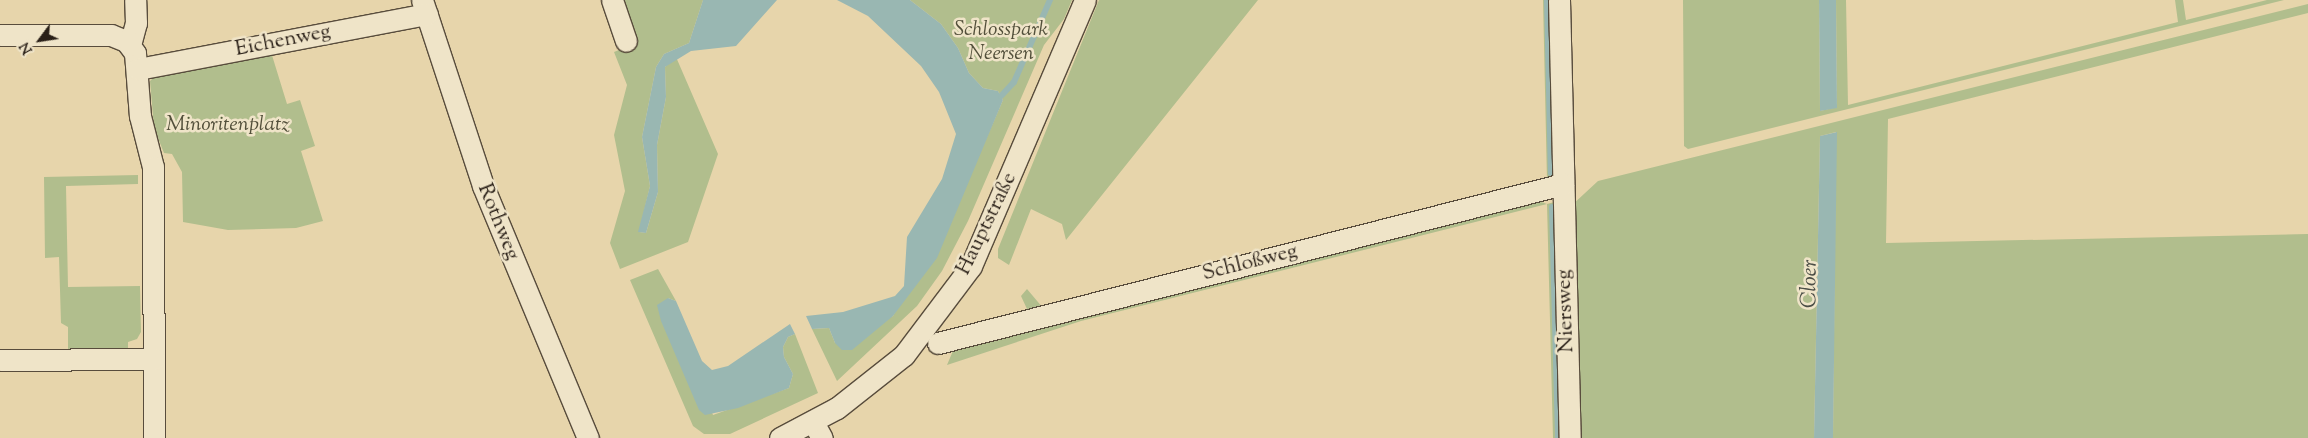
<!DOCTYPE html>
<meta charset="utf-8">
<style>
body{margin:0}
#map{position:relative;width:2308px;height:438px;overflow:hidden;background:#e7d5ab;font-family:"Sorts Mill Goudy",serif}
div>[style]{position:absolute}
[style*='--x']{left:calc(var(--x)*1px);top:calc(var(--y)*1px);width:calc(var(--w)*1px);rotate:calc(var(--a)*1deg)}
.green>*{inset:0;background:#b1be8d}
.water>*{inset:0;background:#99b7b2}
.stream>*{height:6px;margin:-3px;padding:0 3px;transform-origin:3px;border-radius:3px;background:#99b7b2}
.roads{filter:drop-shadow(1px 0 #584c3c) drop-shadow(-1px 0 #584c3c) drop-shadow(0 1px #584c3c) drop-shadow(0 -1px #584c3c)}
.minor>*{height:21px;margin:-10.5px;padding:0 10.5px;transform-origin:10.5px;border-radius:10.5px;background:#efe4c8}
span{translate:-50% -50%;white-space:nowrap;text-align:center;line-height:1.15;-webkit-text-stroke:5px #efe4c8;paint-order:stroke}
.park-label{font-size:21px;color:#524f3a;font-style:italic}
.street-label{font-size:21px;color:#291f17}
.water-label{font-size:22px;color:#4b4d46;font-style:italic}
.north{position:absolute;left:15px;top:15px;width:50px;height:50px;-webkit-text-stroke:4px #efe4c8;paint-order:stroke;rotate:239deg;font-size:14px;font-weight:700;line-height:20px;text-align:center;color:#291f17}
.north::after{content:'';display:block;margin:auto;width:18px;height:22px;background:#291f17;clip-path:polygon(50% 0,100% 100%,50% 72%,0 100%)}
</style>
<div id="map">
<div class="green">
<div style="clip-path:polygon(623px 0,703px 0,689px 43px,664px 54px,656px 67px,642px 137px,650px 186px,639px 232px,646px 233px,658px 192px,657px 145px,666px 97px,665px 67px,676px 57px,718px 154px,688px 242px,620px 269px,610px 243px,625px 191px,614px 135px,627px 85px,614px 52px,636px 43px)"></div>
<div style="clip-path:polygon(910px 0,1072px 0,1064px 19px,1044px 45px,968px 221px,942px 271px,917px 306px,837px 381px,812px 329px,829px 328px,835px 343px,893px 316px,954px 213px,1003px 100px,998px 91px,983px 88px,969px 73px,958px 48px,941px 24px)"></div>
<div style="clip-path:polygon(1099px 0,1258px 0,1066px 240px,1062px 224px,1031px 209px,1009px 265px,998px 258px,998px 249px)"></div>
<div style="clip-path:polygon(1543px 0,1553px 0,1557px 178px,1041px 310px,1027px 309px,1021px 296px,1027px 289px,1043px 308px,1547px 181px)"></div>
<div style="clip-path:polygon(1683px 0,1819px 0,1820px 111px,1837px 107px,1836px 0,1846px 0,1848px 105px,2178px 22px,2175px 0,2183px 0,2186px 20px,2267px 0,2284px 0,1688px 149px,1684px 146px)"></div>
<div style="clip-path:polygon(2308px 4px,2308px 13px,1888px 119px,1886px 243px,2308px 234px,2308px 438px,1833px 438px,1836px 132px,1820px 136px,1814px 438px,1577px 438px,1571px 206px,1598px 181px)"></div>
<div style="clip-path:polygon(271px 52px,287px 104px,300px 100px,315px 146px,301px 151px,323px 221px,296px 228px,228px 230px,183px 222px,182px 172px,172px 154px,164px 153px,154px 128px,150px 81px,157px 74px)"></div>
<div style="clip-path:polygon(138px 175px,138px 184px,66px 186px,68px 287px,140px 286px,141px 332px,137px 339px,128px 342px,128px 348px,68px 350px,68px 327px,61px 323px,59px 257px,45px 258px,44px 177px)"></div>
<div style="clip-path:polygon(1530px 198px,1547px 204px,1558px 201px,1564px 438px,1553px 438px,1547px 204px,1081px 321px,947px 365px,955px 346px)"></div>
<div style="clip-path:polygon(658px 269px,676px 301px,668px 298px,713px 415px,789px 388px,793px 374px,784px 357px,783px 347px,788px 337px,795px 334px,818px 393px,730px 434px,704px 434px,693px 426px,630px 280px)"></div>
</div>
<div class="water">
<div style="clip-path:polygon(703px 0,777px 0,736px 46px,691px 51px,665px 67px,666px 97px,657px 145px,658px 192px,646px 233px,638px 232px,650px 186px,642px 137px,656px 67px,664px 54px,689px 43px)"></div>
<div style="clip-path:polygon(837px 0,910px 0,941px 24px,958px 48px,969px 73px,983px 88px,998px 91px,1003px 100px,937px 258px,893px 316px,852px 350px,842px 350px,835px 343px,829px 328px,812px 329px,806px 316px,843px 312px,895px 296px,904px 286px,907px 237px,942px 179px,956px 134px,939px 92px,921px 66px,868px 16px)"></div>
<div style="clip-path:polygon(1819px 0,1836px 0,1837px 108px,1820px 111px)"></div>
<div style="clip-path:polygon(1837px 132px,1833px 438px,1814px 438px,1820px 136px)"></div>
<div style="clip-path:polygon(668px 298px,676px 301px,702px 361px,712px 370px,728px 366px,790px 324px,795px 334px,788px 337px,783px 347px,784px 357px,793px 374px,789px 388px,738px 408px,705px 415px,699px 410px,661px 321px,657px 305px)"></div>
</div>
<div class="stream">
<div style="--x:1547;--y:0;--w:173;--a:88.7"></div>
<div style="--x:1001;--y:96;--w:19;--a:-47"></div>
<div style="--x:1014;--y:82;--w:90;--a:-66.3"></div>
<div style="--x:1552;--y:207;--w:231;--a:88.5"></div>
</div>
<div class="roads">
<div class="minor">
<div style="--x:422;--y:0;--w:196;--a:71.8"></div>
<div style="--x:483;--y:186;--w:273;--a:67.4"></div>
<div style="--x:612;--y:0;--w:43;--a:71.1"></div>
<div style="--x:1559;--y:0;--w:438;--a:88.6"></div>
<div style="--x:0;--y:35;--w:111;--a:0"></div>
<div style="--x:111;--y:35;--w:16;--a:22"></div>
<div style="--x:126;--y:41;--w:15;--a:53"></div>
<div style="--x:135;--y:53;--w:63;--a:85.5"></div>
<div style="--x:140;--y:116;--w:53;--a:75.7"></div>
<div style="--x:153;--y:167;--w:271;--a:89.8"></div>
<div style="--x:130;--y:45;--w:23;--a:-75"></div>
<div style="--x:136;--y:23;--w:23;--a:-92"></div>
<div style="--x:138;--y:69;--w:294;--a:-10.8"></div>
<div style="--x:938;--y:343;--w:645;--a:-14.27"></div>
<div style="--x:0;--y:360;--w:154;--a:-0.4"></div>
<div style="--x:813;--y:422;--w:18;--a:61"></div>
<div style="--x:780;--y:438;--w:64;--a:-27.8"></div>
<div style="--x:837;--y:408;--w:85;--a:-38.3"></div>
<div style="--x:904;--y:355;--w:111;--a:-53"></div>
<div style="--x:971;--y:266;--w:289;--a:-66.8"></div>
</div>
</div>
<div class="park-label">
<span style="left:1001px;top:42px">Schlosspark<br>Neersen</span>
<span style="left:228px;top:125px">Minoritenplatz</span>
</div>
<div class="street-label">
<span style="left:283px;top:41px;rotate:-11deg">Eichenweg</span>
<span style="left:498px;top:222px;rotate:68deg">Rothweg</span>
<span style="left:987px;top:224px;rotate:-64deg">Hauptstraße</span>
<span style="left:1250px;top:263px;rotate:-14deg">Schloßweg</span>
<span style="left:1566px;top:311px;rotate:-92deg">Niersweg</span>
</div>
<div class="water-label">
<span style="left:1811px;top:284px;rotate:-89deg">Cloer</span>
</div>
<div class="north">N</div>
</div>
